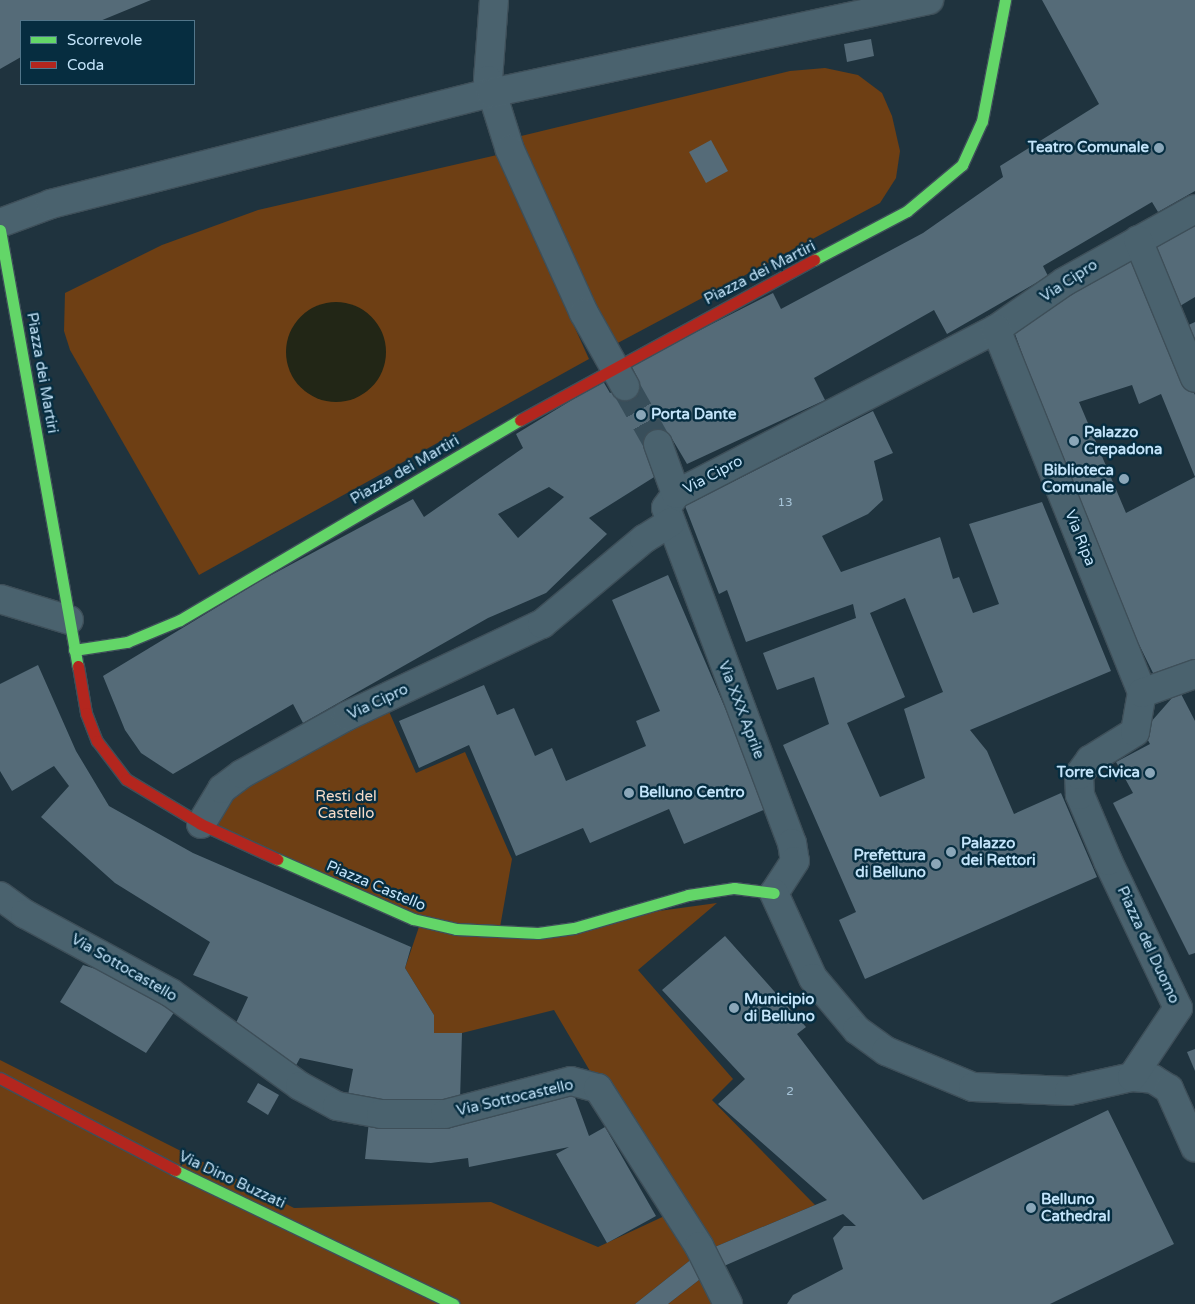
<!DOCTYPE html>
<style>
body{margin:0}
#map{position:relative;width:1195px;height:1304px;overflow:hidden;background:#1f333e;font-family:"Varela Round",sans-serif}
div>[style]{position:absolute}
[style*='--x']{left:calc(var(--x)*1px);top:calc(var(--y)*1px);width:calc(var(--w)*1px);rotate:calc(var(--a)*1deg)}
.green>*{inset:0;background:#6e3f14}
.water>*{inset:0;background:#222616}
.round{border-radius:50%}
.building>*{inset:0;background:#556b78}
.street-tunnel>*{height:28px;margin-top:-14px;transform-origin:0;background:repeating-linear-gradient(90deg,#384e5a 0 28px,transparent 0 42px)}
.roads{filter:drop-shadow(1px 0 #3e4f59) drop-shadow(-1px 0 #3e4f59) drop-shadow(0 1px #3e4f59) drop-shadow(0 -1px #3e4f59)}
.street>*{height:28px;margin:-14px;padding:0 14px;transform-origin:14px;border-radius:14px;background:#4a626e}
.fast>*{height:11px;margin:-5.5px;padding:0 5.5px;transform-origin:5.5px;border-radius:5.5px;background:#63d668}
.jam>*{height:11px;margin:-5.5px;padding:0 5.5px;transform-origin:5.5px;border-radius:5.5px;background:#b3261e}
.dots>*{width:14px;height:14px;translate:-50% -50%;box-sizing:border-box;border:2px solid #062d40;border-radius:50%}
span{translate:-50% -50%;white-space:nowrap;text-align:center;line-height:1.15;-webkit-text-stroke:5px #062d40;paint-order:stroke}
.number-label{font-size:12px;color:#a8c6da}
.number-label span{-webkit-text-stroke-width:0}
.poi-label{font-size:15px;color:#c3e4fa;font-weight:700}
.right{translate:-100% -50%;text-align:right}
.left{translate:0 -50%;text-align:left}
.street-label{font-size:15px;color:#c3e4fa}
.park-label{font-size:15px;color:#f6dbc8}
.legend{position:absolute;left:20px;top:20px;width:175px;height:65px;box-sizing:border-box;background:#062d40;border:1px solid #52768a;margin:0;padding:6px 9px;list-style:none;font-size:15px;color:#c3e4fa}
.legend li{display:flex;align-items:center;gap:10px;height:25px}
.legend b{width:25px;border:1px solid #52768a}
</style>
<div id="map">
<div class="green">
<div style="clip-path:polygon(825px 68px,858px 75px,882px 93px,892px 116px,900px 151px,896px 178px,880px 203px,614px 345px,517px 137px,790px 71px)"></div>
<div style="clip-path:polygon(497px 155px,589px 359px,199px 575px,70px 350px,64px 331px,65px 293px,162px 245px,258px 210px)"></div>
<div style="clip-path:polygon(384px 700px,416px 773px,465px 752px,512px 859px,499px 933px,717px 903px,638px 970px,733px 1079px,712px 1100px,815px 1205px,698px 1254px,635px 1304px,0 1304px,0 1060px,294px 1208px,491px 1202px,598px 1247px,673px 1212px,554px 1010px,462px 1033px,434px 1033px,434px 1015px,405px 968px,421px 921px,201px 824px,207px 807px)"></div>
<div style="clip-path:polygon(708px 1273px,731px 1304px,668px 1304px)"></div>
</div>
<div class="water">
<div class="round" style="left:286px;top:302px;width:100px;height:100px"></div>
</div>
<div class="building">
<div style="clip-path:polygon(0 0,151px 0,100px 21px,21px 21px,21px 57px,0 69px)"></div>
<div style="clip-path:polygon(evenodd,1042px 0,1195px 0,1195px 191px,1158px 212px,1152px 202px,1043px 266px,1048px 276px,947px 334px,934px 310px,814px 378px,825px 400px,687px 464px,671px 437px,646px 450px,659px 474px,589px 518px,607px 534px,546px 593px,488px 618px,303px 723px,293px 704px,173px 774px,141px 753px,125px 730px,103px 676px,262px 580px,413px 499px,424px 517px,523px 448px,516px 434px,603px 381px,610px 393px,638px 379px,631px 365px,773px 293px,781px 309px,923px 233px,1003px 177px,1000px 166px,1099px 104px,1042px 0,549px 487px,564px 497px,518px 538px,498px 514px,549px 487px)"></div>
<div style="clip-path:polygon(871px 39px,874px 56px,847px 62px,844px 44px)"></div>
<div style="clip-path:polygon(711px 140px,728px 171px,706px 183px,689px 152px)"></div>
<div style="clip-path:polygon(1195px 224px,1195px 297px,1180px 306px,1151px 249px)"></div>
<div style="clip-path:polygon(evenodd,1135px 257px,1195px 395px,1195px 666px,1155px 677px,1094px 553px,1015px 334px,1066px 297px,1135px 257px,1132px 385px,1139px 404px,1161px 394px,1195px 477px,1126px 513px,1079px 402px,1132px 385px)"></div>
<div style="clip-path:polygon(1195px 322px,1195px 358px,1182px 328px)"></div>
<div style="clip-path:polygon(evenodd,873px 411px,893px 453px,874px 461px,883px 500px,868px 514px,822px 536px,841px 572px,940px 537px,953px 579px,959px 577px,973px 613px,999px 604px,969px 524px,1042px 502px,1111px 671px,970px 730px,987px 751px,1014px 814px,1061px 793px,1097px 877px,865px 979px,839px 920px,856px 912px,783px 745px,829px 724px,814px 677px,777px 690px,763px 653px,856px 618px,853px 604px,746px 642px,727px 590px,719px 594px,685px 506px,873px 411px,905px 598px,943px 692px,904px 709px,925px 778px,880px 797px,847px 723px,905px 697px,870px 613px,905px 598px)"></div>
<div style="clip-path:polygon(668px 575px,768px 808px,684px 844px,669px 809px,590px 843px,583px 828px,516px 856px,469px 745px,419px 768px,399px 721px,484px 685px,497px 715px,514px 708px,535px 756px,552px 748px,566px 781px,646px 746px,636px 721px,660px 711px,612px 600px)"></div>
<div style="clip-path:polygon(38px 665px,76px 751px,109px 806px,193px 853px,411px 947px,405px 968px,434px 1015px,434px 1033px,462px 1033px,460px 1100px,432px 1099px,432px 1110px,347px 1100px,353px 1069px,300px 1058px,293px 1071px,258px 1050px,262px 1041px,235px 1025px,248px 997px,193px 975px,210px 942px,115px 883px,41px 817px,69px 786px,54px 766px,12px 791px,0 771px,0 684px)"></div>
<div style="clip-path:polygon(1179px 690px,1195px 721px,1195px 953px,1189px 955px,1113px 803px,1133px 793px,1116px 762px,1150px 744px,1143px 731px)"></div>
<div style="clip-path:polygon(725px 936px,806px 1027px,797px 1034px,923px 1200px,1108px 1110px,1174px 1244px,1050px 1304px,787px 1304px,793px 1295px,843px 1269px,833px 1238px,844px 1226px,856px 1226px,843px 1214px,708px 1273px,668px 1304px,635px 1304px,698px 1254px,827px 1200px,718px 1104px,745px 1079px,662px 990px)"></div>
<div style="clip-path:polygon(83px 965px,118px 976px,175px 1011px,146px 1053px,60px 1002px)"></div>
<div style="clip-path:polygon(1195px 1049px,1195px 1071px,1187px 1052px)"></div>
<div style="clip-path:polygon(258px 1083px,279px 1095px,268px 1115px,247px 1102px)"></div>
<div style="clip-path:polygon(573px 1092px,589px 1136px,605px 1127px,656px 1216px,607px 1243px,556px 1154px,569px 1147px,469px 1167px,468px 1158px,431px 1163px,365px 1159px,369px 1121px)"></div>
</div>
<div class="street-tunnel">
<div style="--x:625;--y:386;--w:67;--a:60.4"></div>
</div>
<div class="roads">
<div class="street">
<div style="--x:494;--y:0;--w:80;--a:94.3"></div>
<div style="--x:488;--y:80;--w:73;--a:72.6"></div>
<div style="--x:510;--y:150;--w:179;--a:65.6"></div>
<div style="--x:584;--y:313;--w:84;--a:60.7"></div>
<div style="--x:1195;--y:209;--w:150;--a:150.9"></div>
<div style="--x:1064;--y:282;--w:83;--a:145.3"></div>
<div style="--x:996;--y:329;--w:360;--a:152.7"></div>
<div style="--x:676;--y:494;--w:17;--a:126"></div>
<div style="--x:666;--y:508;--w:358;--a:69.4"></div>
<div style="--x:792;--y:843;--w:18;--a:81"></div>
<div style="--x:795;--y:861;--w:38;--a:123"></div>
<div style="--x:774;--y:893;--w:94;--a:65.4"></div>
<div style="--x:813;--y:978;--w:68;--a:49.8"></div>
<div style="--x:857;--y:1030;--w:36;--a:36"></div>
<div style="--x:886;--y:1051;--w:94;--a:22.5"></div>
<div style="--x:973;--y:1087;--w:96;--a:2.4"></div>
<div style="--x:1069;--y:1091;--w:65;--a:-12.5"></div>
<div style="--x:1132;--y:1077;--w:21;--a:5"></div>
<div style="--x:1153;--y:1079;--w:19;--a:32"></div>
<div style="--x:1169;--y:1089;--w:64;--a:65.9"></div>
<div style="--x:0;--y:223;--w:54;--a:-20.4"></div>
<div style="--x:51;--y:204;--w:454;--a:-14.2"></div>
<div style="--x:491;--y:93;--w:448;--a:-12"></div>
<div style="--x:1138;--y:240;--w:149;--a:67.6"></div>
<div style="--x:996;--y:329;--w:392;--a:68.1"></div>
<div style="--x:658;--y:444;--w:53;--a:70.2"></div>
<div style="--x:0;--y:599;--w:72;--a:16.9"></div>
<div style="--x:201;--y:824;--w:41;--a:-59"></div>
<div style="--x:222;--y:789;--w:25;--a:-37"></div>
<div style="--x:242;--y:774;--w:120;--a:-28.9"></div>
<div style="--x:347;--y:716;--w:216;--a:-25.3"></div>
<div style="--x:542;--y:624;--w:133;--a:-39.8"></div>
<div style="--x:644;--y:539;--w:31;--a:-32"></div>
<div style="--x:0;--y:896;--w:31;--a:36"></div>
<div style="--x:25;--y:914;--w:166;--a:28.4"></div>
<div style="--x:171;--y:993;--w:159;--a:35.8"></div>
<div style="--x:300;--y:1086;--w:42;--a:28.4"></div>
<div style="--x:337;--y:1106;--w:45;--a:10.3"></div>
<div style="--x:381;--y:1114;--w:64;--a:0"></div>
<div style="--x:445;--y:1114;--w:130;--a:-14.7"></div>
<div style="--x:571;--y:1081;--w:28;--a:15"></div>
<div style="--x:598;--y:1088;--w:188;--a:57.4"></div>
<div style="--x:699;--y:1246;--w:65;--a:63.4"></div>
<div style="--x:1178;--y:1008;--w:163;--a:-115.5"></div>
<div style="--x:1108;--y:861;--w:72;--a:-113"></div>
<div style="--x:1080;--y:795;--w:20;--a:-93"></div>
<div style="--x:1079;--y:775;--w:19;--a:-54"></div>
<div style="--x:1090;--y:760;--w:53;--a:-31.9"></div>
<div style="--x:1135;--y:732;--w:40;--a:-80"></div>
<div style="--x:1142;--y:693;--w:56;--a:-19.7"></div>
<div style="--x:1132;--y:1077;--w:83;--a:-56.3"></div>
</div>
<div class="fast">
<div style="--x:0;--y:230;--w:443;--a:79.9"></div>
<div style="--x:814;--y:260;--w:105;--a:-27.8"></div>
<div style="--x:907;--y:211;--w:72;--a:-39.9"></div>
<div style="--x:962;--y:165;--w:48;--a:-65.6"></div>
<div style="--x:982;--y:121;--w:123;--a:-79.2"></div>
<div style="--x:74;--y:650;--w:54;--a:-8.6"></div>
<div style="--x:127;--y:642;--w:57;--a:-22.5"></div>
<div style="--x:180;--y:620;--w:394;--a:-30.5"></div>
<div style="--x:277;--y:859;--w:149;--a:23.8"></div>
<div style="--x:413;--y:919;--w:44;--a:13.1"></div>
<div style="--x:456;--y:929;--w:82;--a:2.8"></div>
<div style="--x:538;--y:933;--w:36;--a:-8"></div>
<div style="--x:574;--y:928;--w:119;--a:-16.1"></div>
<div style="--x:688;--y:895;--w:47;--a:-8.7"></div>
<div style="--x:734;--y:888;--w:40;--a:7.1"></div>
<div style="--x:175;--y:1170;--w:309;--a:25.7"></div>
</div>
<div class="jam">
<div style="--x:520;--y:420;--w:335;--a:-28.6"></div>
<div style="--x:78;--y:666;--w:48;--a:80.3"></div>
<div style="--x:86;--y:713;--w:30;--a:69"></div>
<div style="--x:97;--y:741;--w:48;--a:52.7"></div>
<div style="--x:126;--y:779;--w:87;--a:31"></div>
<div style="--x:201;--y:824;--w:84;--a:24.7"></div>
<div style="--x:0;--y:1078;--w:198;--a:27.7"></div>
</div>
</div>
<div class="dots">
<div style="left:1159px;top:148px;background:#8aa6b8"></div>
<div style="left:641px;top:415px;background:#8aa6b8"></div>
<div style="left:1074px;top:441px;background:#8aa6b8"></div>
<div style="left:1124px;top:479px;background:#8aa6b8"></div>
<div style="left:1150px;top:773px;background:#8aa6b8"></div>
<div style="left:629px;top:793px;background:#8aa6b8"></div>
<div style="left:951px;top:852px;background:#8aa6b8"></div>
<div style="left:936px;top:864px;background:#8aa6b8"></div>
<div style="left:734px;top:1008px;background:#8aa6b8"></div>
<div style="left:1031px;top:1208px;background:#8aa6b8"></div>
</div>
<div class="number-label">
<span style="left:785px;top:503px">13</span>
<span style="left:790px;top:1092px">2</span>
</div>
<div class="poi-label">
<span class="right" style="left:1149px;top:148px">Teatro Comunale</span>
<span class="left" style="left:651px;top:415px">Porta Dante</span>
<span class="left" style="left:1084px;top:441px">Palazzo<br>Crepadona</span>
<span class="right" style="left:1114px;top:479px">Biblioteca<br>Comunale</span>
<span class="right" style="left:1140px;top:773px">Torre Civica</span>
<span class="left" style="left:639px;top:793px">Belluno Centro</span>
<span class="left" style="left:961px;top:852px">Palazzo<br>dei Rettori</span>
<span class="right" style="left:926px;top:864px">Prefettura<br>di Belluno</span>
<span class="left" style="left:744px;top:1008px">Municipio<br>di Belluno</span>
<span class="left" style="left:1041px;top:1208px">Belluno<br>Cathedral</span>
</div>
<div class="street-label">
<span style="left:760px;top:273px;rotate:-27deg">Piazza dei Martiri</span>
<span style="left:1069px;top:281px;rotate:-33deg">Via Cipro</span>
<span style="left:42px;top:373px;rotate:80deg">Piazza dei Martiri</span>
<span style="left:405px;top:470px;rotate:-30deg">Piazza dei Martiri</span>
<span style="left:713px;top:475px;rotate:-28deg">Via Cipro</span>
<span style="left:1080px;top:538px;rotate:68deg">Via Ripa</span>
<span style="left:378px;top:702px;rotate:-25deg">Via Cipro</span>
<span style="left:741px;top:710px;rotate:69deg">Via XXX Aprile</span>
<span style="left:376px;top:886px;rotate:23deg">Piazza Castello</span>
<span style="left:1148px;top:945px;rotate:65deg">Piazza del Duomo</span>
<span style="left:124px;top:968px;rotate:30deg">Via Sottocastello</span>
<span style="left:515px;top:1098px;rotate:-13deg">Via Sottocastello</span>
<span style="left:232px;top:1180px;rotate:25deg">Via Dino Buzzati</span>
</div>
<div class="park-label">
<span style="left:346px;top:805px">Resti del<br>Castello</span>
</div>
<ul class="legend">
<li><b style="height:6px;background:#63d668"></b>Scorrevole</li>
<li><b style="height:6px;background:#b3261e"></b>Coda</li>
</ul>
</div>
